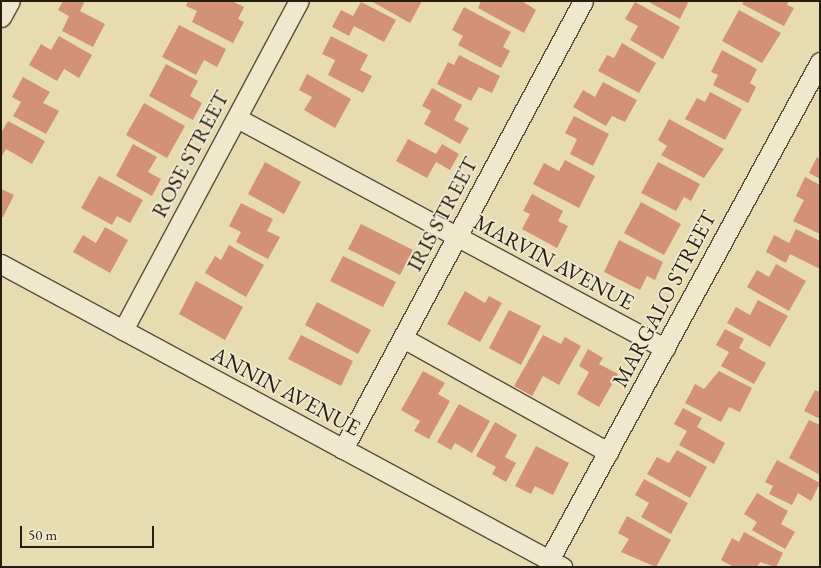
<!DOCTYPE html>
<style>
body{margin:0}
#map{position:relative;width:821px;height:568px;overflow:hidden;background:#e7dbb2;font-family:"EB Garamond",serif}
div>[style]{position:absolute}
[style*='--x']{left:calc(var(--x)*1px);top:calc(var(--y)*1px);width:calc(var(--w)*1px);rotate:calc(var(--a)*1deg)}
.building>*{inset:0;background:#d39277}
.roads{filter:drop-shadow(1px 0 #574d3a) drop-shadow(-1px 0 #574d3a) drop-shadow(0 1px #574d3a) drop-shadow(0 -1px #574d3a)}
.street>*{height:19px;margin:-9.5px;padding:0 9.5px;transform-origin:9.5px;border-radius:9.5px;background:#efe8cd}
span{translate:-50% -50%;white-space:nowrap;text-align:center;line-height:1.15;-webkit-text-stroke:4px #efe8cd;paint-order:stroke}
.street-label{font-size:22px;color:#271e12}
.frame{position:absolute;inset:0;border:2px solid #271e12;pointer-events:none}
.scale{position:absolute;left:20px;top:526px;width:134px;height:22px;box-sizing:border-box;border:2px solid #271e12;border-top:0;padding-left:6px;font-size:15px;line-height:18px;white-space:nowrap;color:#271e12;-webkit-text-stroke:4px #efe8cd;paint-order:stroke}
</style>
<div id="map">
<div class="building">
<div style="clip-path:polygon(63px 1px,85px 1px,80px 11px,105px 24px,93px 47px,62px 31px,69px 16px,58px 10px)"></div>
<div style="clip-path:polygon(188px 1px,232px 1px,244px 7px,238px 19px,244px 22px,233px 43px,192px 22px,197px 11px,186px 6px)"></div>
<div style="clip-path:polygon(371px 1px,422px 1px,410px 23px)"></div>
<div style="clip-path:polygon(481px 1px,522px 1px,536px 10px,524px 33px,478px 8px)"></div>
<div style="clip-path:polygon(647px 1px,689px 1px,680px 19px)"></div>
<div style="clip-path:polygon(744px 1px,789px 1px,787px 5px,794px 8px,784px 26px,742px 4px)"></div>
<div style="clip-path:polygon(361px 2px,396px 20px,384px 42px,354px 26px,349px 36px,332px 27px,341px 10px,353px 16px)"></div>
<div style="clip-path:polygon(635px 2px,680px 27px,663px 59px,630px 40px,638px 26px,625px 19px)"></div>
<div style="clip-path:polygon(464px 7px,511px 32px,503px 47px,510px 51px,501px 68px,458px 45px,463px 36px,452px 30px)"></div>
<div style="clip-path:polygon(739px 10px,781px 33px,762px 63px,722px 41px)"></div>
<div style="clip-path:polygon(179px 25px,226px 49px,217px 67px,204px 60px,196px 75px,162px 57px)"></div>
<div style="clip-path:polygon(59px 36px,92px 55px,79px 78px,64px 69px,57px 81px,29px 65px,41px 44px,51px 50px)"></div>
<div style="clip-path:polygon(331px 36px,368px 55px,360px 70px,372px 76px,363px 93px,328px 75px,335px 60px,322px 54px)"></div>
<div style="clip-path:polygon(622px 43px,656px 63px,639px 93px,598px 71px,607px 55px,614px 58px)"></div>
<div style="clip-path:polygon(722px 50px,757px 69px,750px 83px,756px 87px,748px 103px,713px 85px,718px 75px,711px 72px)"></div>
<div style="clip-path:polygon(459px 55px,500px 76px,492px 93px,479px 87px,471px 101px,437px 84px,448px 62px,454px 65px)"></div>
<div style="clip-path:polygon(166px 64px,198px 81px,190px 96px,202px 103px,193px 120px,149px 96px)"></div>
<div style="clip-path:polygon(307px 74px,351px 99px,335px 128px,304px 110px,312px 97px,299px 90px)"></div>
<div style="clip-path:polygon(23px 77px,50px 92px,43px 103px,59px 111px,46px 134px,13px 116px,21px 102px,12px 97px)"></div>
<div style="clip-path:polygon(603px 82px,637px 100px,625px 122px,612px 116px,606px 126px,573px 107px,583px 90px,595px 97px)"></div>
<div style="clip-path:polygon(432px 88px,462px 105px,454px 120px,469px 128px,460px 144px,424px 124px,431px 111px,422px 106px)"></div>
<div style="clip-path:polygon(710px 92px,742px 109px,725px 140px,685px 119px,697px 98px,705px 102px)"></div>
<div style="clip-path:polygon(144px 103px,185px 126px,167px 158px,126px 135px)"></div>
<div style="clip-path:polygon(574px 116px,609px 134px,593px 166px,570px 154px,577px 139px,565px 133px)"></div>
<div style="clip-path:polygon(669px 119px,724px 149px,704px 178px,661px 155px,667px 146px,658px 140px)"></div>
<div style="clip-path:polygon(8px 121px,45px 141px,32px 164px,6px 149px,1px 158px,1px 133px)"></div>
<div style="clip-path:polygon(408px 139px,436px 154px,442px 144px,459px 154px,450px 170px,436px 162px,427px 178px,396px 161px)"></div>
<div style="clip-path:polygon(133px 144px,157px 157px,148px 172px,161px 179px,152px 196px,116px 176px)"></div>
<div style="clip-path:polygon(817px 157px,820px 159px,820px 179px,809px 173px)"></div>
<div style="clip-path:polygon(565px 160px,595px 176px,579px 208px,533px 184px,544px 163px,559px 171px)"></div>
<div style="clip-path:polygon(265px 162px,301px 182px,284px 214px,248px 194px)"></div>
<div style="clip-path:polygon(658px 162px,700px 184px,691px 201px,684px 197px,676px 211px,641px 193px)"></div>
<div style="clip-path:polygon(99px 176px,143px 200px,130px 223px,117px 216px,112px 225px,81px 208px)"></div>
<div style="clip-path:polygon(805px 177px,820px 185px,820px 234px,793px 221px,804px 200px,796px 196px)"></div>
<div style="clip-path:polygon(1px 189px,14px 195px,3px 217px,1px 217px)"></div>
<div style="clip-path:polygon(532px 194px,563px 211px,558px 221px,568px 226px,557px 248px,522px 229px,530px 214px,523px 211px)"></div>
<div style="clip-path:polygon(641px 202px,681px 224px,664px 255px,624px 233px)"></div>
<div style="clip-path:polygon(241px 203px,273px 219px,267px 231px,280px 237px,268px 259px,236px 242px,241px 232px,229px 226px)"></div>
<div style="clip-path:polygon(361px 224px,413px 250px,400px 275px,348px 249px)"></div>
<div style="clip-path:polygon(105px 227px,128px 240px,110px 273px,73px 252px,83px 235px,96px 243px)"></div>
<div style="clip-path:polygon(796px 229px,820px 241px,820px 269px,790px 254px,786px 263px,766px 252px,774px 235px,789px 243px)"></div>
<div style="clip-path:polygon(619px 240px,663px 262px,655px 280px,647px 276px,640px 290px,604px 272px)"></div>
<div style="clip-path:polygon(229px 245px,264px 265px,246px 297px,205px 273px,215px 256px,221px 260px)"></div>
<div style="clip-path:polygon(343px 256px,396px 282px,383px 307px,330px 281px)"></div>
<div style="clip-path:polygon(776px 264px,806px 281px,789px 311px,747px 287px,757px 270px,769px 277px)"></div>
<div style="clip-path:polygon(196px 281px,243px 307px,225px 340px,179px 314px)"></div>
<div style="clip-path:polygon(465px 291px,485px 303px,489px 296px,502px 303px,480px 342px,447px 324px)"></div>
<div style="clip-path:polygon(758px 300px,788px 316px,770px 347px,727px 323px,736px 307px,750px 315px)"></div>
<div style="clip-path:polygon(317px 302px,371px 330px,358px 354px,305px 325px)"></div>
<div style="clip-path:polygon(509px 310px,541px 326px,521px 365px,489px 348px)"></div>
<div style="clip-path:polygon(725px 329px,744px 339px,739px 348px,766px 363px,754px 384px,721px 366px,729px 352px,716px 345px)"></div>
<div style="clip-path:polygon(301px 335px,353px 361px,341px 386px,288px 359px)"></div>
<div style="clip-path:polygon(543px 335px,561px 344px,565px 337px,581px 346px,559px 385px,543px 376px,532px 396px,514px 386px)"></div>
<div style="clip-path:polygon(588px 349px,603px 358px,599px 364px,618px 374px,599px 407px,577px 394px,589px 372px,579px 366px)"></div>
<div style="clip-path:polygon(423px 371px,445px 383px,438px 394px,450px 401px,429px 439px,414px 431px,420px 421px,401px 410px)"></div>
<div style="clip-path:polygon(719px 371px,752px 388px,740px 412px,729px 407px,721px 422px,685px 403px,695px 384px,704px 389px)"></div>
<div style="clip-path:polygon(815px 390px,820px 392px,820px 419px,804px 411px)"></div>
<div style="clip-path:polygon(459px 404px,490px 421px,472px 453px,455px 443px,451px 450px,437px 442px)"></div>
<div style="clip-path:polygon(683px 408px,702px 418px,697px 427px,725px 443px,714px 464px,679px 445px,687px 431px,674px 424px)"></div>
<div style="clip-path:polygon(809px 420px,820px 425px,820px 475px,789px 458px)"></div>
<div style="clip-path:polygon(495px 422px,517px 435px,505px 457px,516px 463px,506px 482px,492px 474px,496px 467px,476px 456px)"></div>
<div style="clip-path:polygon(536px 446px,569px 463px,553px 495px,535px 486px,531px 494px,515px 486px)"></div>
<div style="clip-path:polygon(677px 450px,707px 467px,690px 498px,647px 474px,657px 457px,669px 463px)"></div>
<div style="clip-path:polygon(777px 460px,820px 483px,811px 501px,798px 493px,792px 505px,769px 494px,773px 486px,765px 482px)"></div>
<div style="clip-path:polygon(644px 479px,688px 503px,671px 534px,641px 517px,649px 503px,635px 495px)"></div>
<div style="clip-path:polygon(757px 493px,788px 511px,781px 524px,795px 532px,785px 549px,752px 530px,757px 522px,744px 514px)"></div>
<div style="clip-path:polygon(627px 516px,671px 540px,656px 567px,621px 552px,629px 539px,618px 533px)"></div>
<div style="clip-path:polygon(744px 532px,783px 553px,776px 567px,760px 562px,757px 567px,734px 567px,721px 560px,732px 538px,739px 542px)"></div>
</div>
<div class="roads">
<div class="street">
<div style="--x:1;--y:17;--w:18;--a:-61"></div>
<div style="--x:237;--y:118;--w:486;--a:28.3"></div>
<div style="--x:1;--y:264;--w:638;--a:28.37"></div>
<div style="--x:123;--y:330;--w:373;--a:-61.9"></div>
<div style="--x:403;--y:338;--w:235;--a:29.1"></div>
<div style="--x:343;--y:449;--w:508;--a:-61.82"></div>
<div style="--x:549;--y:560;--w:567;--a:-61.45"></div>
</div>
</div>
<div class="street-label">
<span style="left:190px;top:154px;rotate:-62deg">ROSE STREET</span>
<span style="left:442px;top:214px;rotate:-62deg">IRIS STREET</span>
<span style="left:554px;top:262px;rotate:28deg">MARVIN AVENUE</span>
<span style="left:664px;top:299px;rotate:-62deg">MARGALO STREET</span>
<span style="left:286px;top:391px;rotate:28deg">ANNIN AVENUE</span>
</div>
<div class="frame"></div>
<div class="scale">50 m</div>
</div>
